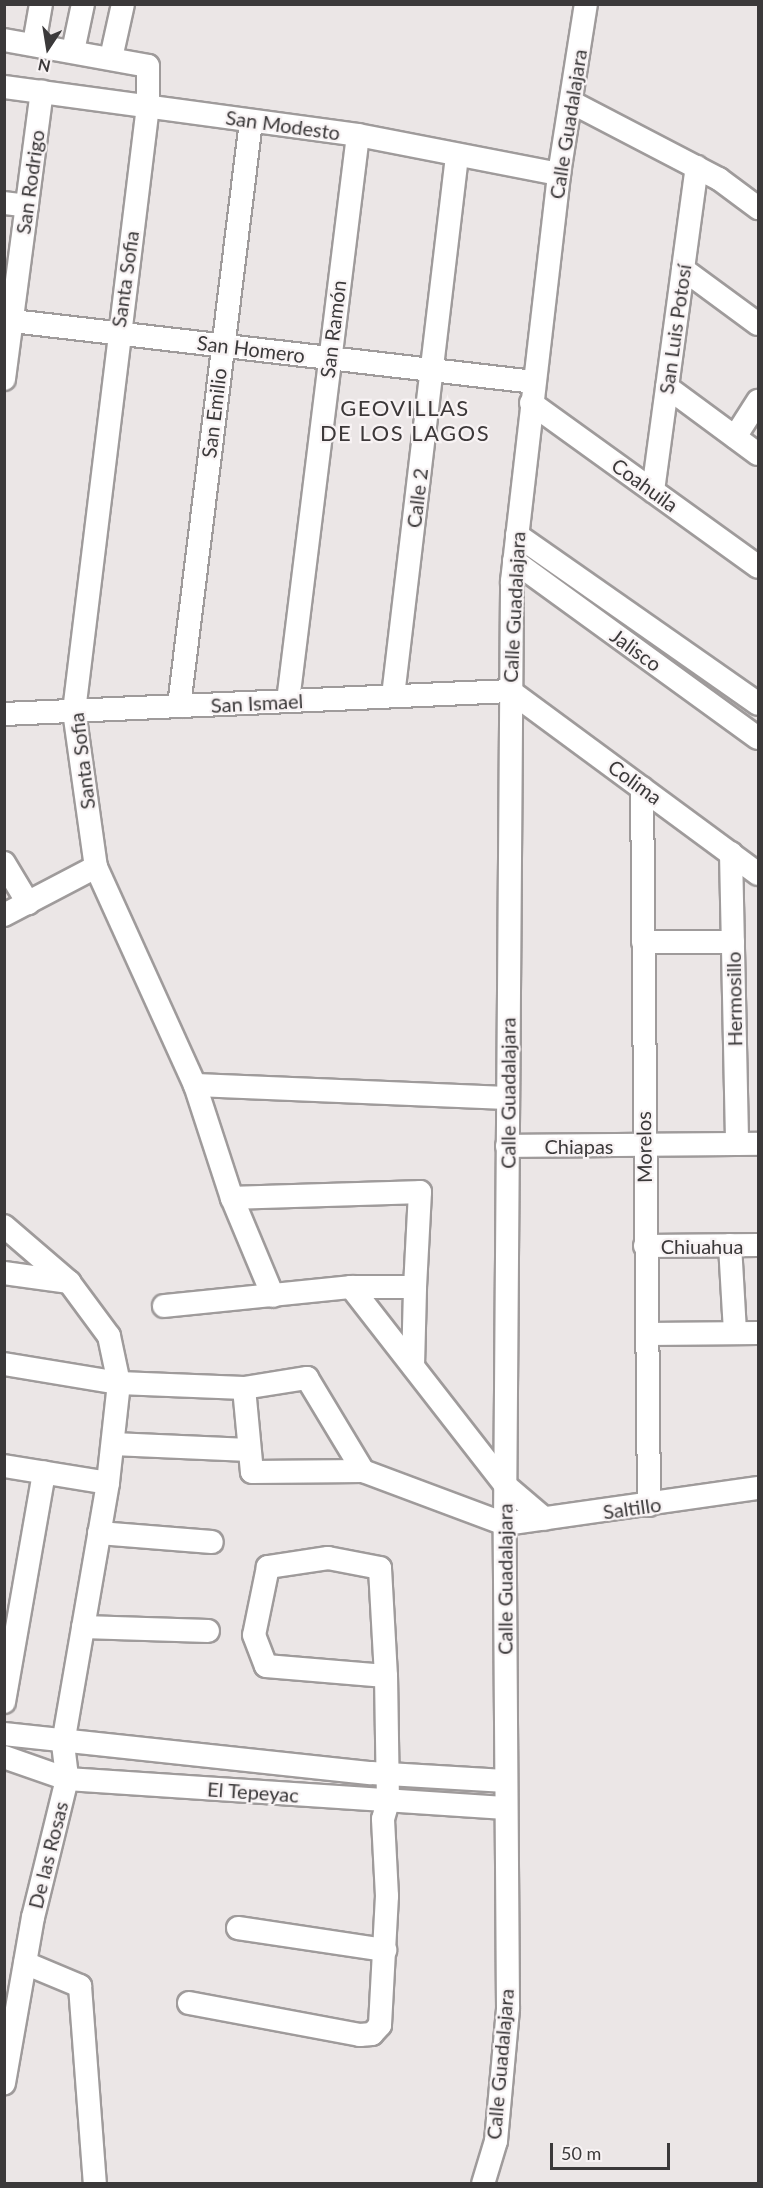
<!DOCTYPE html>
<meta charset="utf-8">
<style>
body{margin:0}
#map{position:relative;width:763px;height:2188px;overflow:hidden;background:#ebe6e6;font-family:Lato,sans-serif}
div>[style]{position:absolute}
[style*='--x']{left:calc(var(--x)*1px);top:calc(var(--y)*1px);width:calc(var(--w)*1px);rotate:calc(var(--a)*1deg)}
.roads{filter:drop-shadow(2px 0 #9f9b9b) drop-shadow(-2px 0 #9f9b9b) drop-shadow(0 2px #9f9b9b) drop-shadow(0 -2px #9f9b9b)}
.minor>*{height:22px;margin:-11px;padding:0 11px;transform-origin:11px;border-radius:11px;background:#fff}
span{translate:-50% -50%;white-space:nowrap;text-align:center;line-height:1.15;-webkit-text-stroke:4.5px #f8f3f4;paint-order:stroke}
.street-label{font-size:20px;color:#3b393a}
.quarter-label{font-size:22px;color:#3c3839;letter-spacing:1.5px}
.frame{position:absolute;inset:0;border:6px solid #3b393a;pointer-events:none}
.north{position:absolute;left:18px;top:18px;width:60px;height:60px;-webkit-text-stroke:4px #f8f3f4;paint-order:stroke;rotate:192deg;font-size:16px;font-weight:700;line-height:24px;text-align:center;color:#3b393a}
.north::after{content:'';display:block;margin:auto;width:21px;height:27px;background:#3b393a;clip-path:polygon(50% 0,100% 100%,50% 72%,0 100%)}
.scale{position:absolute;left:550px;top:2143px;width:120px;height:27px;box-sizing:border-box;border:3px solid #3b393a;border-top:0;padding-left:8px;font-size:18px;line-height:21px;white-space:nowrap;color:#3b393a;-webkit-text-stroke:4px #f8f3f4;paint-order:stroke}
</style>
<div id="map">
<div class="roads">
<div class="minor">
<div style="--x:4;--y:40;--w:146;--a:10.2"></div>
<div style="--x:148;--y:66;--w:40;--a:90"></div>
<div style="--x:148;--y:106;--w:610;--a:96.97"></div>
<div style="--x:74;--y:711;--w:158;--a:82"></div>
<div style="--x:96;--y:867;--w:239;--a:65.6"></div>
<div style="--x:195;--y:1085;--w:313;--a:2.4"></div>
<div style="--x:34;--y:44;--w:41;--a:-80.1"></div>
<div style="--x:73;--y:51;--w:48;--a:-78"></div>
<div style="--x:111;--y:58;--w:55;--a:-77.5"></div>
<div style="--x:4;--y:87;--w:357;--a:7.7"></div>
<div style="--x:358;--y:135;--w:205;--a:11"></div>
<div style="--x:573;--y:103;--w:165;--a:27.5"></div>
<div style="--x:719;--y:179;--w:49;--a:36.6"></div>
<div style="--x:4;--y:203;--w:23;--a:7"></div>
<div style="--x:683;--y:269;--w:93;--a:36.3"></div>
<div style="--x:4;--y:320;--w:534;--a:6.67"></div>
<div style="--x:4;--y:379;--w:290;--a:-82.5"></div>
<div style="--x:667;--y:387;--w:113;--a:36.4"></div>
<div style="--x:531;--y:403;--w:280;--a:35.8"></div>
<div style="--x:735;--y:437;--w:43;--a:-57.4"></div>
<div style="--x:653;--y:491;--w:327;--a:-82.3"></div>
<div style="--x:517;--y:535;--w:294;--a:35"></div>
<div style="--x:514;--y:561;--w:301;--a:36"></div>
<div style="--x:393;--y:696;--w:544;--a:-83.24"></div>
<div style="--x:288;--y:701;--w:570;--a:-82.95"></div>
<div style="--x:179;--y:706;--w:589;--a:-82.98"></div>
<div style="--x:4;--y:714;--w:507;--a:-2.6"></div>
<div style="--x:510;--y:691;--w:308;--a:36.4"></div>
<div style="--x:642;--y:788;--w:717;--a:89.44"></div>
<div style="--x:731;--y:853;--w:291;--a:88.8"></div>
<div style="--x:4;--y:863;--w:47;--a:59"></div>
<div style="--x:4;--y:915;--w:104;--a:-27.6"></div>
<div style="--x:643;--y:942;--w:90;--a:0"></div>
<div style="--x:195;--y:1085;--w:119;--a:71.9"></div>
<div style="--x:232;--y:1198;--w:188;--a:-1.8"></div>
<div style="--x:420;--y:1192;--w:95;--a:93"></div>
<div style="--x:415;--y:1287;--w:64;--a:180"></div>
<div style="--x:351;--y:1287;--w:251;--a:52.1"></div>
<div style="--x:505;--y:1485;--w:52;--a:40.4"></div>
<div style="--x:507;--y:1146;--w:251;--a:-0.5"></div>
<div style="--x:232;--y:1198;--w:106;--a:67.3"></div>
<div style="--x:4;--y:1226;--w:86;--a:40.7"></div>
<div style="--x:69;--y:1282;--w:67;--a:53.5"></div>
<div style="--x:109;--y:1336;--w:48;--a:78"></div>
<div style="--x:119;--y:1383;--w:101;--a:96.3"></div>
<div style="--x:108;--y:1483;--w:265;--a:99.8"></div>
<div style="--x:63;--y:1744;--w:35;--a:83"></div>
<div style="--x:67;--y:1779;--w:142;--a:103.8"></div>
<div style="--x:33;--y:1917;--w:169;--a:99.9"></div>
<div style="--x:730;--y:1245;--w:88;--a:86.7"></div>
<div style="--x:645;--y:1246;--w:113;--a:-0.5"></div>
<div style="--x:4;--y:1273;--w:66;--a:7.9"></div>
<div style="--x:164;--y:1306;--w:188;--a:-5.8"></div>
<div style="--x:647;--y:1334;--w:111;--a:-0.5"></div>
<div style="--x:4;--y:1364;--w:117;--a:9.4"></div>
<div style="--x:119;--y:1383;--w:125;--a:2.3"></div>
<div style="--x:244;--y:1388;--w:64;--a:-9"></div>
<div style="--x:307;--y:1378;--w:109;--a:58.9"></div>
<div style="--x:413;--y:1366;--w:79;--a:-88.5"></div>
<div style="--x:244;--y:1388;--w:84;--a:84.6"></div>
<div style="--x:252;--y:1472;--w:111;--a:-0.5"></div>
<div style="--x:363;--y:1471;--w:152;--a:20.5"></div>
<div style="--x:505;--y:1524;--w:256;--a:-8.1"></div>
<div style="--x:113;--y:1444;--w:136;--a:2.5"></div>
<div style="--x:4;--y:1466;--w:105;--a:9.3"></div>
<div style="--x:99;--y:1533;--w:113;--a:4.6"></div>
<div style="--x:83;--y:1627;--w:125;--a:1.8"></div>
<div style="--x:4;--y:1702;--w:233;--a:-80.1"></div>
<div style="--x:4;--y:1734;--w:369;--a:6.1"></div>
<div style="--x:371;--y:1773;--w:135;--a:3.4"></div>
<div style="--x:4;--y:1757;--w:67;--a:19.2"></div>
<div style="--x:67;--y:1779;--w:440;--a:3.8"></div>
<div style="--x:238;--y:1928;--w:149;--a:8.5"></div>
<div style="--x:25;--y:1963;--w:60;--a:22.7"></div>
<div style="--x:80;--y:1986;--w:199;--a:85.7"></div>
<div style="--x:189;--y:2003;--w:174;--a:10.6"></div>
<div style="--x:360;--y:2035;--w:12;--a:-5"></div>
<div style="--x:372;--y:2034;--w:12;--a:-48"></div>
<div style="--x:380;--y:2025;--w:129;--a:-86.9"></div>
<div style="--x:387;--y:1896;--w:77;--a:-93"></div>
<div style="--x:383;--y:1819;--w:18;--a:-74"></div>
<div style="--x:388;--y:1802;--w:126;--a:-90.9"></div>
<div style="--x:386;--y:1676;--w:108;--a:-93.2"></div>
<div style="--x:380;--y:1568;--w:53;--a:-169.1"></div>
<div style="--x:328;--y:1558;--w:61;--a:171.5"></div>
<div style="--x:268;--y:1567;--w:69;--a:101.6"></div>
<div style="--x:254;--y:1635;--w:33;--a:69"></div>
<div style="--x:266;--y:1666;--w:120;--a:4.8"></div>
<div style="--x:483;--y:2184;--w:45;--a:-73.2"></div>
<div style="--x:496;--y:2141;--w:134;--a:-84.8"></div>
<div style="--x:508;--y:2008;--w:484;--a:-90.4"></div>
<div style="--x:505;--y:1524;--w:943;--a:-89.57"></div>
<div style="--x:512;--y:581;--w:410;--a:-83.4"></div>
<div style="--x:559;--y:174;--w:172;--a:-81"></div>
</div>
</div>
<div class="street-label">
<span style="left:568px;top:124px;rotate:-81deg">Calle Guadalajara</span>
<span style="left:283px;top:125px;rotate:8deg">San Modesto</span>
<span style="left:30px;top:182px;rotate:-82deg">San Rodrigo</span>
<span style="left:125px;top:279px;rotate:-82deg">Santa Sofia</span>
<span style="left:333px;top:329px;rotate:-83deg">San Ramón</span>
<span style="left:675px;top:329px;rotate:-82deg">San Luis Potosí</span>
<span style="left:251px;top:349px;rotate:7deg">San Homero</span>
<span style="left:214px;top:413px;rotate:-83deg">San Emilio</span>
<span style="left:645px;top:485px;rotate:36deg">Coahuila</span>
<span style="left:417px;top:498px;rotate:-83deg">Calle 2</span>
<span style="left:514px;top:607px;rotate:-87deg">Calle Guadalajara</span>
<span style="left:636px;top:650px;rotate:36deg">Jalisco</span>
<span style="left:257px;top:703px;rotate:-3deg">San Ismael</span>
<span style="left:82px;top:761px;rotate:-97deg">Santa Sofia</span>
<span style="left:635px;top:782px;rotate:36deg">Colima</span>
<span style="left:734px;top:999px;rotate:-91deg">Hermosillo</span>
<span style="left:508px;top:1093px;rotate:-90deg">Calle Guadalajara</span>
<span style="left:579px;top:1146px">Chiapas</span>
<span style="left:644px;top:1147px;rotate:-91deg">Morelos</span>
<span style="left:702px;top:1246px">Chiuahua</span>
<span style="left:632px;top:1508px;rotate:-8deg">Saltillo</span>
<span style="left:505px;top:1579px;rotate:-90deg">Calle Guadalajara</span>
<span style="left:253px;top:1792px;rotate:4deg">El Tepeyac</span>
<span style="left:48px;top:1855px;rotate:-76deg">De las Rosas</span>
<span style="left:500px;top:2064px;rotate:-85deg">Calle Guadalajara</span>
</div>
<div class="quarter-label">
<span style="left:405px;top:420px">GEOVILLAS<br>DE LOS LAGOS</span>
</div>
<div class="frame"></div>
<div class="north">N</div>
<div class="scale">50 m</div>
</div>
